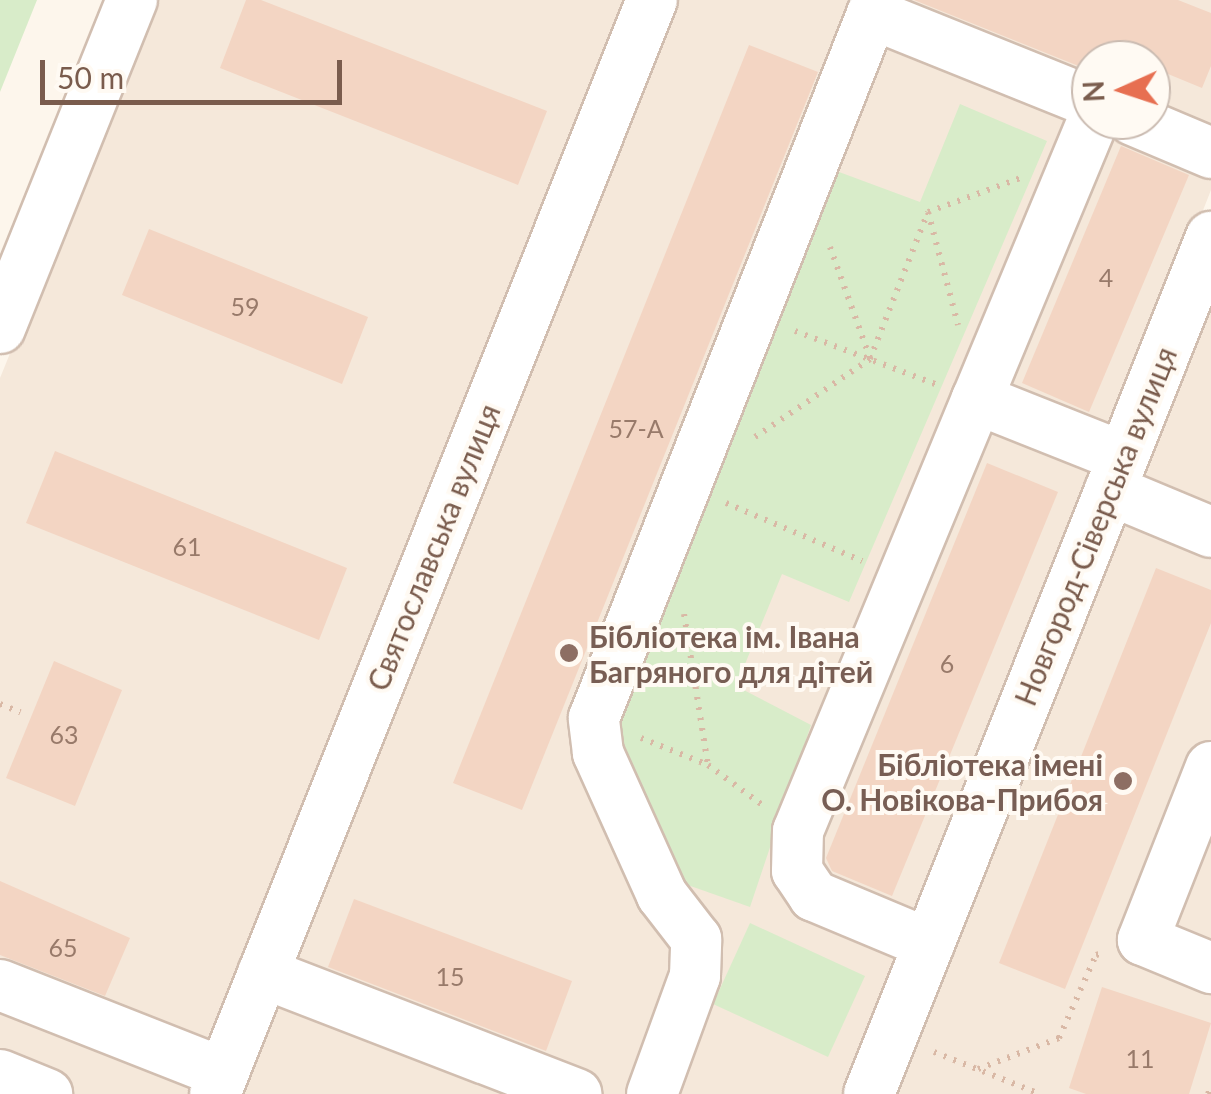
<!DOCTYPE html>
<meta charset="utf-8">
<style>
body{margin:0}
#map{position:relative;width:1211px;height:1094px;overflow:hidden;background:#fdf6ec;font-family:Lato,sans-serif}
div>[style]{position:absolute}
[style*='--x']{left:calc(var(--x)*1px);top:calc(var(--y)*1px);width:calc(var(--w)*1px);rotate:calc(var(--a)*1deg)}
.residential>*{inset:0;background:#f5e8da}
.green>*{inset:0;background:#d8ecc9}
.building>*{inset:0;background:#f3d5c3}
.path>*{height:6px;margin-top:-3px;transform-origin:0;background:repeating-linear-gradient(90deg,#d9b8a5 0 2.5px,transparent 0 10.5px)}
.roads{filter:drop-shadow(2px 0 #d1beb0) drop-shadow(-2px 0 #d1beb0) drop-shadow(0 2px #d1beb0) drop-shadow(0 -2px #d1beb0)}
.minor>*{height:50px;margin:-25px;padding:0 25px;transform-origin:25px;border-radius:25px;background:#fff}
.dots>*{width:28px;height:28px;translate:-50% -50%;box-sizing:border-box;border:5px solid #fffaf3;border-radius:50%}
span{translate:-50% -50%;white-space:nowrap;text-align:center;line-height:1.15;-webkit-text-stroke:8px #fffaf3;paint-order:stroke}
.number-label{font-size:25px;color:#987a6a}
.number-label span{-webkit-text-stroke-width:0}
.street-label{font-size:30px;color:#7a5c4d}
.education-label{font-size:30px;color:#785e54;font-weight:700}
.left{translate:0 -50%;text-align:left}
.right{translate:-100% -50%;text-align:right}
.north{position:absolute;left:1071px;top:40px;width:100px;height:100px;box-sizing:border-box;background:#fffaf3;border:2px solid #cabbb1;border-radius:50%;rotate:267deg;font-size:28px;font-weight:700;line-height:40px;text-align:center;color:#7a5c4d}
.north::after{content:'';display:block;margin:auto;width:35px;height:45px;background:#e76f51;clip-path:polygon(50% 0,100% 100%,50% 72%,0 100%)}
.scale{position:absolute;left:40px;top:60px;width:302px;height:45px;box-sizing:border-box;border:5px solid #7a5c4d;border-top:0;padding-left:12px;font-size:30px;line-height:35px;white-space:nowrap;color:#7a5c4d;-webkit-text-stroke:8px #fffaf3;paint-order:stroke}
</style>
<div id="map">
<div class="residential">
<div style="clip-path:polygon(evenodd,154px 0,1211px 0,1211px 190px,855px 1094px,0 1094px,0 378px,154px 0,1091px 60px,1151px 60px,1151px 120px,1091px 120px,1091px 60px)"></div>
<div style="clip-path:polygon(1211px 297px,1211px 1094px,890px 1094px)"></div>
</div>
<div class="green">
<div style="clip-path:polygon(0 0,37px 0,0 92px)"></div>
<div style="clip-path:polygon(960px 104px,1047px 141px,849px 602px,782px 574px,736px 686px,811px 725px,750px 907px,665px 877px,607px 735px,831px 169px,920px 202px)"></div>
<div style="clip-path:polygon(750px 923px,865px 976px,828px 1057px,713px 1004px)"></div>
</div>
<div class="building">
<div style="clip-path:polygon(246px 0,261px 0,547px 111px,518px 185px,220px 68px)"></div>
<div style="clip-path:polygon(914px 0,1178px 0,1211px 13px,1211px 66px,1202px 88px,1168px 74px,1158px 99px,1151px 96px,1151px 60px,1091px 60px,1091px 71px)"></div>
<div style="clip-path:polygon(749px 45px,818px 72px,522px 810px,453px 783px)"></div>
<div style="clip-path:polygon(1121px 146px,1189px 175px,1089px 412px,1022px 383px)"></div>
<div style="clip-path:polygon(149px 229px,368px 317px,342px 384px,122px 295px)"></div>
<div style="clip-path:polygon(55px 451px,347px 568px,319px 640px,26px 523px)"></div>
<div style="clip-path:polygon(987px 463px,1058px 492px,892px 896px,832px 871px,826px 858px)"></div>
<div style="clip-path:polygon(1156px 568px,1211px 590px,1211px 623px,1065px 989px,999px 963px)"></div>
<div style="clip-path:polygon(54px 661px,122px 690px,75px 806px,6px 778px)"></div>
<div style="clip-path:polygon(0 881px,130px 938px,105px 996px,0 955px)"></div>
<div style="clip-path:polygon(354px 899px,572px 981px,546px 1051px,328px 967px)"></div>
<div style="clip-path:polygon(1102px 987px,1211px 1023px,1189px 1094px,1086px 1094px,1069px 1088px)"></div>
</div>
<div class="path">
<div style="--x:928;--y:212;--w:117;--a:75.1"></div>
<div style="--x:830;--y:247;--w:118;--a:70.2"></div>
<div style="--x:795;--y:331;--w:153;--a:20.7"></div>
<div style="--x:755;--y:437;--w:139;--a:-34.1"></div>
<div style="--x:870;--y:359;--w:158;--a:-68.5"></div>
<div style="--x:928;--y:212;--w:101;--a:-20.2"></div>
<div style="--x:726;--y:503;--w:148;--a:23.1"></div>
<div style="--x:684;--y:614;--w:153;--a:81"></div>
<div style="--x:0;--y:704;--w:22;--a:22"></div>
<div style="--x:641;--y:738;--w:72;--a:21.9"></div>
<div style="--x:708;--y:765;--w:66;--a:36.3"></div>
<div style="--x:934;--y:1052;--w:114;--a:21.6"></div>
<div style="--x:978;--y:1069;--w:87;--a:-20.9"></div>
<div style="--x:1059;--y:1038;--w:91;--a:-66"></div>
<div style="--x:1096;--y:955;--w:7;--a:-16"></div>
<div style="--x:1208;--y:1094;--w:8;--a:-67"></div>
</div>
<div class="roads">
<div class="minor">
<div style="--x:1133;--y:120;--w:85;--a:22.9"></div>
<div style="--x:0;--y:328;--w:354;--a:-68.1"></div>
<div style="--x:977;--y:399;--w:302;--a:-67.4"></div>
<div style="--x:1110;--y:490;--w:109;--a:22.6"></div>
<div style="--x:1211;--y:767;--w:186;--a:111.5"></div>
<div style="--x:1143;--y:940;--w:74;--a:22.4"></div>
<div style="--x:929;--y:944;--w:125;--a:-157.3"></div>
<div style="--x:814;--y:896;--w:30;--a:-124"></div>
<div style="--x:797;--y:871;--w:40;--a:-88.6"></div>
<div style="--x:798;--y:831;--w:468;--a:-67.5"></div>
<div style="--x:977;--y:399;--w:157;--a:21.7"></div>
<div style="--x:263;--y:973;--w:336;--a:21.1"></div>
<div style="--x:0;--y:985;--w:240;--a:21.5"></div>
<div style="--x:0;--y:1075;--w:51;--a:22"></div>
<div style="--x:215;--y:1094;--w:1178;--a:-68.23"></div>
<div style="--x:652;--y:1094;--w:126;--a:-70"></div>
<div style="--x:695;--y:976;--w:37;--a:-88"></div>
<div style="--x:696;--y:939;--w:56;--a:-127.7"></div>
<div style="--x:662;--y:895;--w:156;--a:-114.3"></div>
<div style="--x:598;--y:753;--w:35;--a:-97"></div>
<div style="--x:594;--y:718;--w:757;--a:-68.45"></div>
<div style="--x:872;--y:14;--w:236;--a:21.9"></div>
<div style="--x:869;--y:1094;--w:923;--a:-68.24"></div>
</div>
</div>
<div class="dots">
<div style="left:569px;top:653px;background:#8d6e63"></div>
<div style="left:1123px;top:781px;background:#8d6e63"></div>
</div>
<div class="number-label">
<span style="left:1106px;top:277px">4</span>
<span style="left:245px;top:306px">59</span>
<span style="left:636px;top:428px">57-А</span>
<span style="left:187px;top:546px">61</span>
<span style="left:947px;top:663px">6</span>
<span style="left:64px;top:734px">63</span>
<span style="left:63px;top:947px">65</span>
<span style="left:450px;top:976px">15</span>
<span style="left:1140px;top:1058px">11</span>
</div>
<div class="street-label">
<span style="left:1095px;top:526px;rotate:-68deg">Новгород-Сіверська вулиця</span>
<span style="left:433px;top:547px;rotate:-68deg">Святославська вулиця</span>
</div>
<div class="education-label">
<span class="left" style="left:589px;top:653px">Бібліотека ім. Івана<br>Багряного для дітей</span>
<span class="right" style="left:1103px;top:781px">Бібліотека імені<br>О. Новікова-Прибоя</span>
</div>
<div class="north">N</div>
<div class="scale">50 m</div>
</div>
